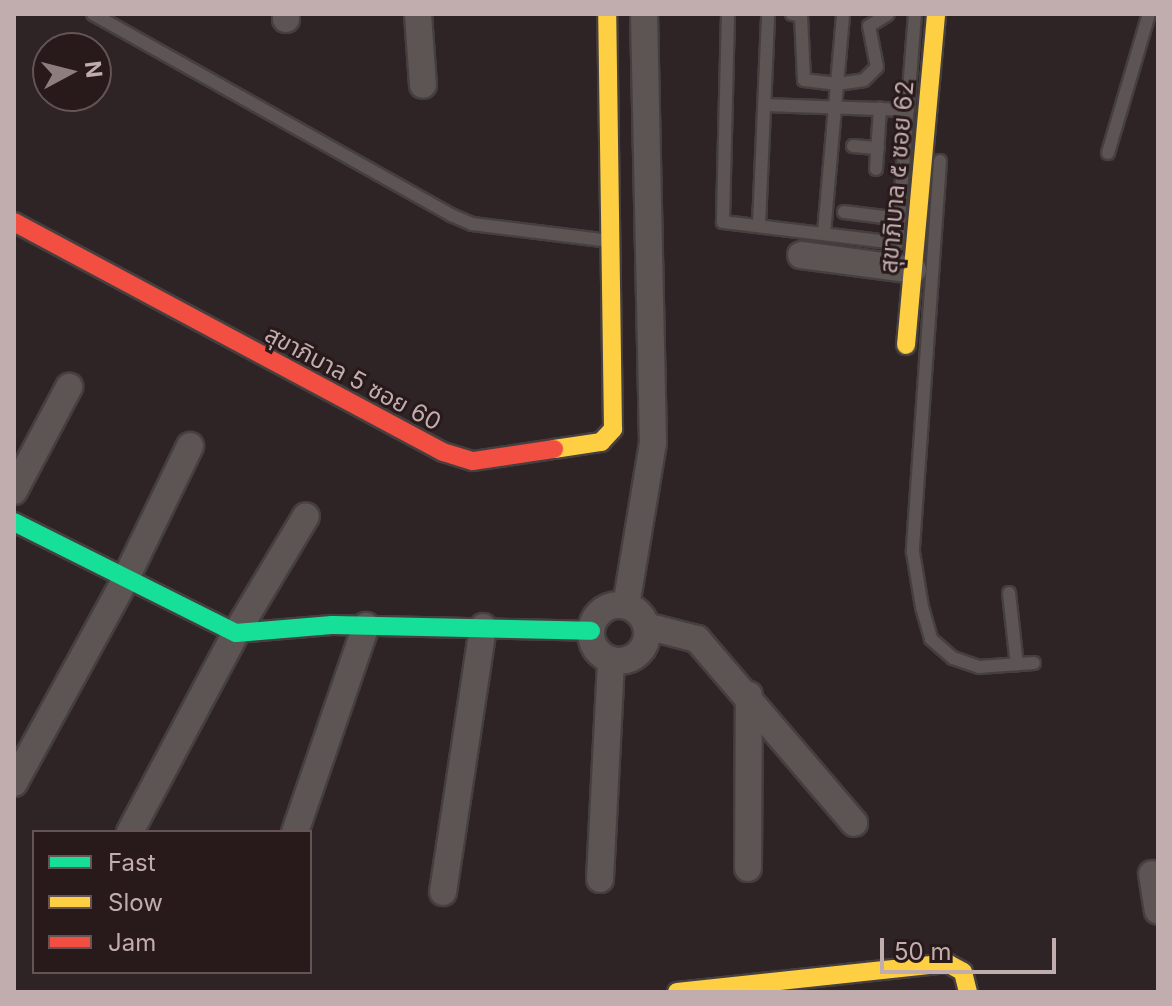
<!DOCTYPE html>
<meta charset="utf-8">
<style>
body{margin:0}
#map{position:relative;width:1172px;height:1006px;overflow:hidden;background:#2f2425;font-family:Inter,"Noto Sans Thai",sans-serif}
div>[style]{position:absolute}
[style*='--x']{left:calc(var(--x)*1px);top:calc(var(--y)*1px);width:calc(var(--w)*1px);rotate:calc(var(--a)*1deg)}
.roads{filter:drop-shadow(2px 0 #463f3f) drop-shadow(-2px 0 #463f3f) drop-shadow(0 2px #463f3f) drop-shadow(0 -2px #463f3f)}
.lane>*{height:12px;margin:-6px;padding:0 6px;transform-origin:6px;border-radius:6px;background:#5d5454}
.street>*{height:26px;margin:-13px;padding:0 13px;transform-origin:13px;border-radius:13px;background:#5d5454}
.street>.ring{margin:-13px;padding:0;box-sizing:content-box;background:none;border:26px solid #5d5454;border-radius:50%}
.fast>*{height:18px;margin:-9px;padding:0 9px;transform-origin:9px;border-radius:9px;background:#16e098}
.slow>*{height:18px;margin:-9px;padding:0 9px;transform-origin:9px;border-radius:9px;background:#ffcf43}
.jam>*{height:18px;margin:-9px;padding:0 9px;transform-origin:9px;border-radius:9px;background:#f24e42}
span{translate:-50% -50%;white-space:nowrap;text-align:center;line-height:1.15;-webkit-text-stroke:6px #28191a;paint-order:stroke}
.street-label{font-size:24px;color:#c1adae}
.frame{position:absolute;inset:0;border:16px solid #c1adae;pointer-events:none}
.legend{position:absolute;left:32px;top:830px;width:280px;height:144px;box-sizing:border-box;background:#28191a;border:2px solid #655455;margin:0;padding:10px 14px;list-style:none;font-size:24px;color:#c1adae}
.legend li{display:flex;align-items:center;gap:16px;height:40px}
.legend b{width:40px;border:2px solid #655455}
.north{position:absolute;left:32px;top:32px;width:80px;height:80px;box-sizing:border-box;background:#28191a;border:2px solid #655455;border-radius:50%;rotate:83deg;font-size:22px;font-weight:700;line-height:32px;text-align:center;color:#c1adae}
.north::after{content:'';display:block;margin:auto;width:28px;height:36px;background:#8e7d7e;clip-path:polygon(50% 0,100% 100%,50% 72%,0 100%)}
.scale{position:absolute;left:880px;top:938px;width:176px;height:36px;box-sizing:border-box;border:4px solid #c1adae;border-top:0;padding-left:10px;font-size:24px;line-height:28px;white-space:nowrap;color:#c1adae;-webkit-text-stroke:6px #28191a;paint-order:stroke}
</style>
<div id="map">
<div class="roads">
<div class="lane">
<div style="--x:93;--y:14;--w:411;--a:29.3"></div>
<div style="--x:451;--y:215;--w:23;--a:23"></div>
<div style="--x:472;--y:224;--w:139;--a:7"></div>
<div style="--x:728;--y:14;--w:208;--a:91.4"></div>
<div style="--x:723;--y:222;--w:175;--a:6.9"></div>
<div style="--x:897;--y:243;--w:230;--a:-85.5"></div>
<div style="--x:792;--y:14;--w:9;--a:13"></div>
<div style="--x:801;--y:16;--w:64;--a:87.3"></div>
<div style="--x:804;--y:80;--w:33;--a:7"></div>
<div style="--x:837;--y:84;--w:27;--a:-8"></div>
<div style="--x:864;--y:80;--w:18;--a:-45"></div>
<div style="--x:877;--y:67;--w:42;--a:-101"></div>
<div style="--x:869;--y:26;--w:22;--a:-32"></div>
<div style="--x:764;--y:105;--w:144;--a:2"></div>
<div style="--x:853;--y:146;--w:25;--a:5"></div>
<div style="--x:1108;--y:153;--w:145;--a:-73.6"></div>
<div style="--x:940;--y:161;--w:392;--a:94"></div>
<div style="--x:913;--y:552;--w:56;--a:80.7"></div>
<div style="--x:922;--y:607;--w:33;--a:74"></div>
<div style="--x:931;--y:639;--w:29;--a:41"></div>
<div style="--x:953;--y:658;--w:28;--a:19"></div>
<div style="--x:979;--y:667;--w:55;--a:-4.2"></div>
<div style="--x:876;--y:169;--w:61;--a:-86.2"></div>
<div style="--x:844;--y:212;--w:56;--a:7.1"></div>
<div style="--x:759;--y:224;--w:210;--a:-87.5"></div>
<div style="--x:824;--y:233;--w:220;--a:-85"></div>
<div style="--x:1009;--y:593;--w:72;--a:83.7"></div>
</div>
<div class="street">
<div style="--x:286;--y:14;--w:5;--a:90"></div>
<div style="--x:418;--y:14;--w:71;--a:86"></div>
<div style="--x:801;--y:255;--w:113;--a:7.6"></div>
<div style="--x:14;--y:491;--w:118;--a:-62.1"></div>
<div class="ring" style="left:591px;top:605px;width:30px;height:30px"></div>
<div style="--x:626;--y:606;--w:165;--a:-80.6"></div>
<div style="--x:653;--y:443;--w:429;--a:-91.2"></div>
<div style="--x:646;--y:626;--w:53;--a:14.3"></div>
<div style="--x:697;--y:639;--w:242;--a:49.5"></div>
<div style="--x:14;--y:783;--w:231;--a:-61.3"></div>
<div style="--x:125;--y:580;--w:149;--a:-64.1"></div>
<div style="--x:130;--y:832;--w:225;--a:-62"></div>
<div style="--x:236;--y:633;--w:136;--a:-59.1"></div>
<div style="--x:295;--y:832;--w:218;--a:-71"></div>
<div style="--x:748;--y:868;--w:173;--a:-89.7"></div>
<div style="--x:1152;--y:874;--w:37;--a:81"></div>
<div style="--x:600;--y:879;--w:219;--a:-87.1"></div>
<div style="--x:443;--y:892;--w:268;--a:-81.4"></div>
</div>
<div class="fast">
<div style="--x:14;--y:522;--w:248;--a:26.6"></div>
<div style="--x:236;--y:633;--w:96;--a:-4.8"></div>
<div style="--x:332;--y:625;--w:259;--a:1.3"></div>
</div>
<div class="slow">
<div style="--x:906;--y:345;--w:332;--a:-84.8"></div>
<div style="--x:554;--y:449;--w:48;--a:-8.5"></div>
<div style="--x:601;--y:442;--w:18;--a:-47"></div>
<div style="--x:613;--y:429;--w:415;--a:-90.8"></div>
<div style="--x:677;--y:992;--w:272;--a:-6.1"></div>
<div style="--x:947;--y:963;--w:18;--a:29"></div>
<div style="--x:963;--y:972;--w:21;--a:76"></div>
</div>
<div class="jam">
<div style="--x:14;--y:222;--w:487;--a:28.2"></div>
<div style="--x:443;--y:452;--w:31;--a:17"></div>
<div style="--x:473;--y:461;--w:82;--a:-8.4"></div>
</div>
</div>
<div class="street-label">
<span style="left:897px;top:177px;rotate:-85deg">สุขาภิบาล ๕ ซอย 62</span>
<span style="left:353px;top:378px;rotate:28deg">สุขาภิบาล 5 ซอย 60</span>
</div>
<div class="frame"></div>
<ul class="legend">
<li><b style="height:10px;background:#16e098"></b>Fast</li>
<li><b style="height:10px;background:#ffcf43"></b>Slow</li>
<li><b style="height:10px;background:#f24e42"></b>Jam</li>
</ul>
<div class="north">N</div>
<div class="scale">50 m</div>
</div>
